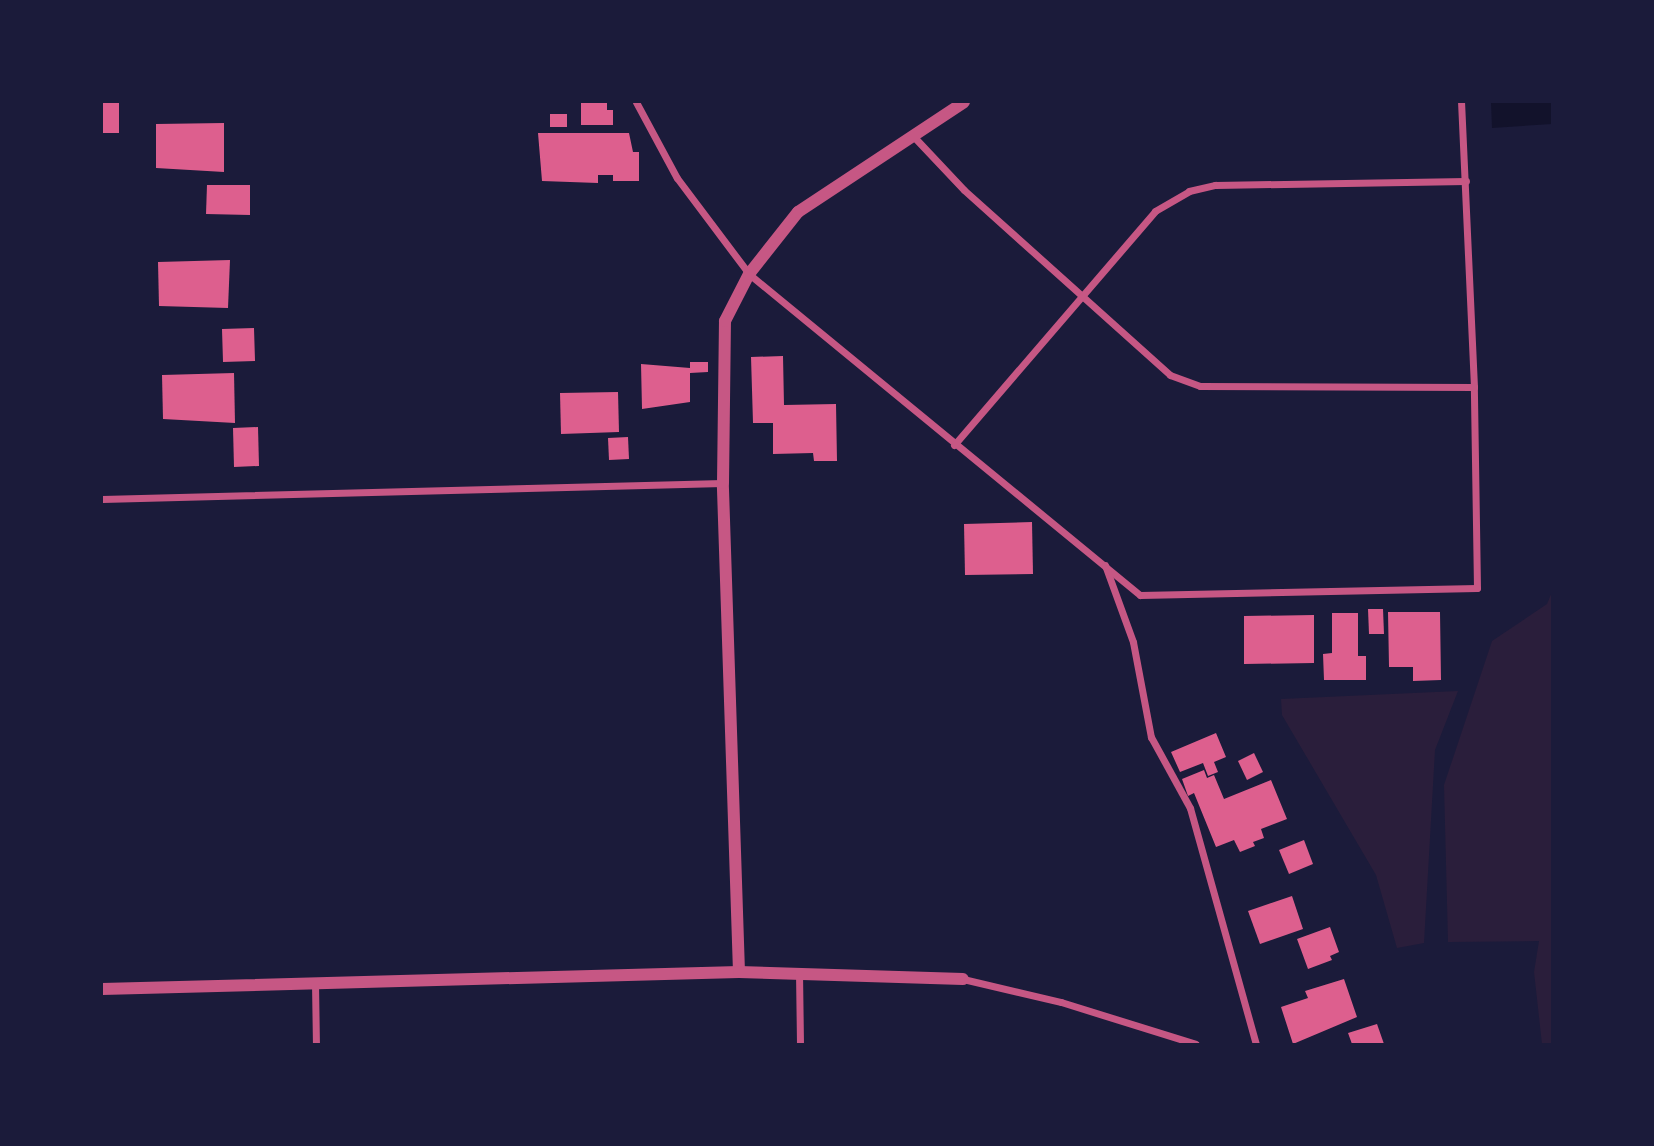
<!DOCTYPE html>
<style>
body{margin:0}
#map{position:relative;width:1654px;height:1146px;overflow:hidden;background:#1b1b3a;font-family:"PT Sans Narrow",sans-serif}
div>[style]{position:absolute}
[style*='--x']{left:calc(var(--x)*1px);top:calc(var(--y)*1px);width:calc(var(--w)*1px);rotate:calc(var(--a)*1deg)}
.green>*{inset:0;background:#2a1e3b}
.water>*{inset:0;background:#12122b}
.building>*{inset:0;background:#dd5f8e}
.minor>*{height:7px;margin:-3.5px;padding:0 3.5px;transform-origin:3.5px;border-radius:3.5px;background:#c65784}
.tertiary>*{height:12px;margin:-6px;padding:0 6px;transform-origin:6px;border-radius:6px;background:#c65784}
span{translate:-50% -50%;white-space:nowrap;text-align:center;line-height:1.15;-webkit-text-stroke:7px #1b1b3a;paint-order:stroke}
.frame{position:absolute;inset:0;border:103px solid #1b1b3a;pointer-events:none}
</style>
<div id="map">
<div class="green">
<div style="clip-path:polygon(1552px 592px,1552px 1044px,1542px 1044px,1534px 972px,1539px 941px,1448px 942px,1444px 785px,1492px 641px,1547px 604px)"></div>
<div style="clip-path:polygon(1458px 691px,1435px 750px,1424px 943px,1397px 948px,1376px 875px,1282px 715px,1281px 699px)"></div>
</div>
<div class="water">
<div style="clip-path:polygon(1491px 102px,1552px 102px,1552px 124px,1492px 128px)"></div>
</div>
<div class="building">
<div style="clip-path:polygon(102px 102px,119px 102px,119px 133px,102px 133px)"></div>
<div style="clip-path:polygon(581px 102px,607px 102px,607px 110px,613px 110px,613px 125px,581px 125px)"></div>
<div style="clip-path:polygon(550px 114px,567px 114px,567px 127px,550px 127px)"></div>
<div style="clip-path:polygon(224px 123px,224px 172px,156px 168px,156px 124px)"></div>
<div style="clip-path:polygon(538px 133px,629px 133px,633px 152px,639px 152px,639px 181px,613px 181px,613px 175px,598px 175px,598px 183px,542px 181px)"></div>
<div style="clip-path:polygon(207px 185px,250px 185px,250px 215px,206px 214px)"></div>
<div style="clip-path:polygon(230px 260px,228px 308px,159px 306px,158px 262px)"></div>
<div style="clip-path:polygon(254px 328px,255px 361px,223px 362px,222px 329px)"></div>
<div style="clip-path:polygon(783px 356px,784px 405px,836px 404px,837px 461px,814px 461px,813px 453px,773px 454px,773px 423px,753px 423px,751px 357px)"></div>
<div style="clip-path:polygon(690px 362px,708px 362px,708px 372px,690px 373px,690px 402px,642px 409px,641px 364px,690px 368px)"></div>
<div style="clip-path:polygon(234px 373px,235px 423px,163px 419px,162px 375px)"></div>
<div style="clip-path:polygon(618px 392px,619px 432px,561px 434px,560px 393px)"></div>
<div style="clip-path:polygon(258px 427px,259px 466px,234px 467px,233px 428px)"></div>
<div style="clip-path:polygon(628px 437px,629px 459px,609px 460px,608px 438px)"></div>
<div style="clip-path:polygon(1032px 522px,1033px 574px,965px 575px,964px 524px)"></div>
<div style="clip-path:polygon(1368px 609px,1383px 609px,1384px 634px,1369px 634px)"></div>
<div style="clip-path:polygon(1388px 612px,1440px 612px,1441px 680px,1413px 681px,1413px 667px,1389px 667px)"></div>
<div style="clip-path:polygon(1332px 613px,1358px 613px,1358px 656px,1366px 656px,1366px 680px,1324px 680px,1323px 654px,1332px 653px)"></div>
<div style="clip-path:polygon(1314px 615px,1314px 663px,1244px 664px,1244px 616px)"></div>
<div style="clip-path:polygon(1216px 733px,1226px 757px,1214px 762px,1218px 772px,1208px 776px,1203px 763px,1180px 772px,1171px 752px)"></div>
<div style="clip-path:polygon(1254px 753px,1263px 772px,1247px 780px,1238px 761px)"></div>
<div style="clip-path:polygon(1204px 770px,1207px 778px,1214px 775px,1224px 799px,1271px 780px,1287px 819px,1261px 829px,1264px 838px,1253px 842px,1255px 846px,1240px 852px,1234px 840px,1216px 847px,1194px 793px,1188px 796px,1182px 779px)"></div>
<div style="clip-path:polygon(1304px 840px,1313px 864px,1289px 874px,1279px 850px)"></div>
<div style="clip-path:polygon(1292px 896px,1303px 929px,1260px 944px,1248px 911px)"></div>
<div style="clip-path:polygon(1330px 927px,1339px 952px,1330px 956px,1332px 960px,1308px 969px,1297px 939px)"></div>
<div style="clip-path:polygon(1344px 979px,1357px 1017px,1293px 1044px,1281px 1007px,1308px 998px,1305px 991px)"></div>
<div style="clip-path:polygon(1377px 1024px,1384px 1044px,1352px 1044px,1348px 1033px)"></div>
</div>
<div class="minor">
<div style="--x:636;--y:102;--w:86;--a:61.7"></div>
<div style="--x:677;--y:178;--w:120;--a:53.1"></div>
<div style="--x:749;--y:274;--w:506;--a:39.39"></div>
<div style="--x:1140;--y:595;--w:337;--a:-1.2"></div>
<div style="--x:1477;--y:588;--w:201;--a:-90.9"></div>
<div style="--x:1474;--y:387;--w:285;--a:-92.6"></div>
<div style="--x:915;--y:138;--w:71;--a:46.7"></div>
<div style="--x:964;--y:190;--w:277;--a:41.9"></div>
<div style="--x:1170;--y:375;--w:32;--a:20"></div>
<div style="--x:1200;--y:386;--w:274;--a:0.2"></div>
<div style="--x:954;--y:445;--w:308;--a:-49.3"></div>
<div style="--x:1155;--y:211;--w:39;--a:-30"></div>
<div style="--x:1189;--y:191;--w:27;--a:-13"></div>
<div style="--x:1215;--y:185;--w:251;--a:-0.9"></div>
<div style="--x:102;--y:499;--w:621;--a:-1.48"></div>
<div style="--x:1105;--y:565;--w:82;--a:70"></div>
<div style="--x:1133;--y:642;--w:97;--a:79.3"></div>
<div style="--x:1151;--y:737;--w:81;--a:61.2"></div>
<div style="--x:1190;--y:808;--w:245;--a:74.4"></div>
<div style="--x:799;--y:972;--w:72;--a:89.2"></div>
<div style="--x:963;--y:979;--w:101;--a:13.2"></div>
<div style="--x:1061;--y:1002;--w:141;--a:17.3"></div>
<div style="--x:315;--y:983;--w:61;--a:89.1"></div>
</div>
<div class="tertiary">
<div style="--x:739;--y:972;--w:489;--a:-91.9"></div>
<div style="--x:723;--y:483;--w:162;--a:-89.3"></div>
<div style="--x:725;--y:321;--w:53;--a:-62.9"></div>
<div style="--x:749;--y:274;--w:79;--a:-51.7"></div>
<div style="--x:798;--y:212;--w:199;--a:-33.5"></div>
<div style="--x:102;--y:989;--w:637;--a:-1.53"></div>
<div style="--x:739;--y:972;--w:224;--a:1.8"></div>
</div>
<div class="frame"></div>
</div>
